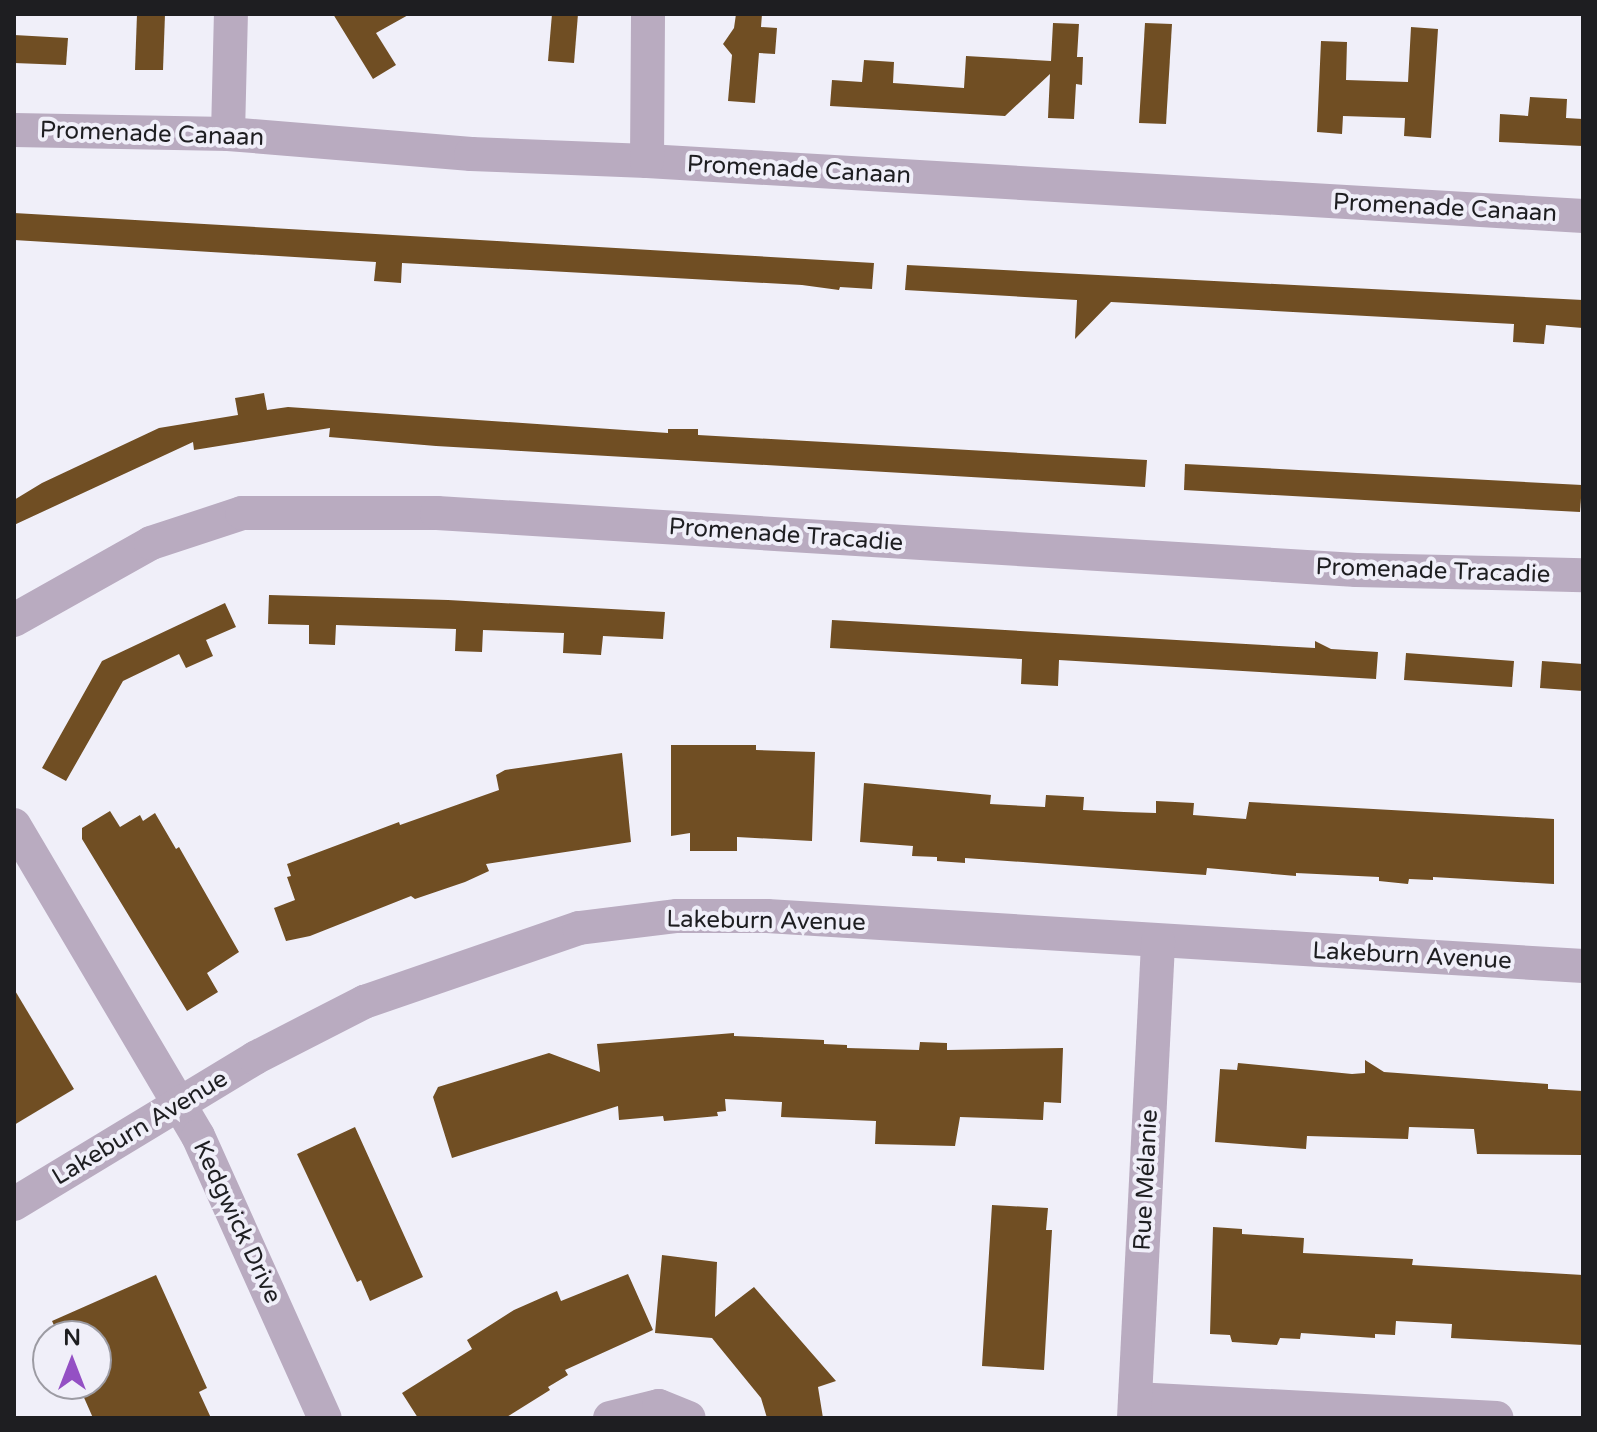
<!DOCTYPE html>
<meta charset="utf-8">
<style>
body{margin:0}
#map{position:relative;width:1597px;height:1432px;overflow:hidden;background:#f0eff9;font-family:"Varela Round",sans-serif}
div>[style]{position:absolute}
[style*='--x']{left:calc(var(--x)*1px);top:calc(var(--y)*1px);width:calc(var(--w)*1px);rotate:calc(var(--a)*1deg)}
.building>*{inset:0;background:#704e23}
.street>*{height:34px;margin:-17px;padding:0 17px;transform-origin:17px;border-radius:17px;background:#b9abc0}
span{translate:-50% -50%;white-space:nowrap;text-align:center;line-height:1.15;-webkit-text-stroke:8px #f0eff9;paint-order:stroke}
.street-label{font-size:24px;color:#1e1e21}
.frame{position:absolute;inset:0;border:16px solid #1e1e21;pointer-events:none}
.north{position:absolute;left:32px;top:1320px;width:80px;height:80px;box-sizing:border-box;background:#f0eff9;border:2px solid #9c9ba3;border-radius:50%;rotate:0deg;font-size:22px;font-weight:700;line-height:32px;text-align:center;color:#1e1e21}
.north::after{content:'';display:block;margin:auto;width:28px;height:36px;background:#9450c4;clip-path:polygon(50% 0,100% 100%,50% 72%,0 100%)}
</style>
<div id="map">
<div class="building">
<div style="clip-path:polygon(137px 14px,165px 14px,163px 70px,135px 70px)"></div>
<div style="clip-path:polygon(333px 14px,410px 14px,376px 33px,396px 65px,373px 79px)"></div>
<div style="clip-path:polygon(552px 14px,578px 14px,574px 63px,548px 61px)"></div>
<div style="clip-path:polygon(736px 14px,762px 14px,761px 27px,777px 28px,775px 54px,759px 53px,755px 103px,728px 101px,732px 55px,723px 44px,734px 28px)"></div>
<div style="clip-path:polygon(1053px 23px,1079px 24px,1077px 57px,1083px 57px,1082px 85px,1076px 84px,1074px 119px,1048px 118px,1050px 74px,1005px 116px,830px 106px,832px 80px,862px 82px,864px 60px,894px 62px,893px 83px,964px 88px,966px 56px,1051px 61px)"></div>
<div style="clip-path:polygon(1145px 23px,1172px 24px,1166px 124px,1139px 123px)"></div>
<div style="clip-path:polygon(1411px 27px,1438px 29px,1431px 138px,1404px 136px,1405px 118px,1343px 116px,1342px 134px,1317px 132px,1321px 41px,1347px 42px,1346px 80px,1408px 82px)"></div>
<div style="clip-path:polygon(14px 35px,68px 38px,66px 65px,14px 63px)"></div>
<div style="clip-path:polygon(1530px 97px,1567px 99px,1566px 118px,1583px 119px,1583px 146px,1499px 142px,1500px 114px,1528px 116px)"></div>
<div style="clip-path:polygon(14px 213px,874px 263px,872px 289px,840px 287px,839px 290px,802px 285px,402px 263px,401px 283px,374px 281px,376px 262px,14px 240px)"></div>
<div style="clip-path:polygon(907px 265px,1583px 300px,1583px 328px,1546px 325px,1544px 344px,1513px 342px,1514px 324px,1111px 302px,1075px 339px,1077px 300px,905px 290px)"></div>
<div style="clip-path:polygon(264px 393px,267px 410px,288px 407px,668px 433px,668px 429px,698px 429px,698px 435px,1147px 460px,1145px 487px,436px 446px,329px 437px,330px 428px,194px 450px,193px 442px,14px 525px,14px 500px,42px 483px,159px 428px,238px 415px,235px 398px)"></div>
<div style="clip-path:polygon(1185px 464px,1582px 485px,1580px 512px,1184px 490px)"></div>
<div style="clip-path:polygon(269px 595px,448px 600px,665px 612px,663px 639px,603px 636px,601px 655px,563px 653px,564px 633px,483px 630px,482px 652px,455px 651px,456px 629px,336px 625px,335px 645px,309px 644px,309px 625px,268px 624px)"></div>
<div style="clip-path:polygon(225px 603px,236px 627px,206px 640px,213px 656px,186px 668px,179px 654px,123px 681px,66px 781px,42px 768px,102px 661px)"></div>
<div style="clip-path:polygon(832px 620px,1315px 648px,1315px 641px,1331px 649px,1378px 652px,1376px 679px,1059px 660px,1058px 686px,1021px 684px,1022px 659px,830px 648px)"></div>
<div style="clip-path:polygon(1406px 653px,1514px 661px,1512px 687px,1404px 680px)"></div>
<div style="clip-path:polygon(1542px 661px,1583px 664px,1583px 691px,1540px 688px)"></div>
<div style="clip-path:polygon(671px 745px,756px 745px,756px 750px,815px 752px,812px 841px,737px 837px,737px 851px,690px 851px,690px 833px,671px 836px)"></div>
<div style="clip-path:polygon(622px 753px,631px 842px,486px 864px,489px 871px,465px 882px,415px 899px,411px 896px,310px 936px,286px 941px,274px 908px,295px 900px,287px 877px,291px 876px,287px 864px,399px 822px,400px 825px,499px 790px,496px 775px,505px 770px)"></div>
<div style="clip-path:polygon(864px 783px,991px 795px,990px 804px,1045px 807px,1046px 795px,1084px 797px,1083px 810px,1124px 812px,1156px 813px,1156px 801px,1194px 803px,1193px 815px,1246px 819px,1249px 802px,1554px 819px,1554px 884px,1433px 877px,1433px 880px,1409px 879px,1408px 884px,1379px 881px,1379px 877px,1296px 873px,1296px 876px,1207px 868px,1206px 875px,965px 858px,965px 863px,937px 861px,937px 857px,912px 856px,913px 846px,860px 842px)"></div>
<div style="clip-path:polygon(110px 811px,120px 827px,140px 815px,143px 821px,155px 813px,176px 849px,179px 847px,239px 952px,207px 973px,218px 992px,187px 1011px,82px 839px,82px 828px)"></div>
<div style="clip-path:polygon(14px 989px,74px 1089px,14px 1125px)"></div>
<div style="clip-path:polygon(734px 1033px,734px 1036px,824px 1040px,824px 1044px,847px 1045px,847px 1048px,919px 1050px,920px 1042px,947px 1043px,947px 1050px,1063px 1048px,1061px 1103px,1044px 1102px,1043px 1120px,960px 1117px,955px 1146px,875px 1144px,876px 1121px,781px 1117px,782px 1102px,725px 1099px,726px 1111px,717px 1112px,718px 1116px,664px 1121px,663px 1116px,619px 1120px,618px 1106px,452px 1158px,433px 1097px,438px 1087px,549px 1053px,600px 1072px,597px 1044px)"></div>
<div style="clip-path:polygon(1365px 1060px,1384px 1072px,1548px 1084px,1548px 1089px,1583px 1091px,1583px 1155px,1477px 1154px,1474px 1129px,1409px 1127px,1408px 1139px,1307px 1136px,1306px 1149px,1215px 1142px,1220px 1069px,1237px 1070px,1238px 1063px,1352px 1074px,1365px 1073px)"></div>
<div style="clip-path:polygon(355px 1127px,423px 1277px,370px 1301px,361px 1280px,357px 1282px,297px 1154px)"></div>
<div style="clip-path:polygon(992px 1205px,1048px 1208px,1046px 1230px,1052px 1230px,1044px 1370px,982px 1366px)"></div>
<div style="clip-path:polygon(1213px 1227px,1242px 1229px,1242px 1234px,1304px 1238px,1303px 1253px,1413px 1259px,1412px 1265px,1583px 1275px,1583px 1345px,1451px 1338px,1452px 1324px,1396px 1321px,1395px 1335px,1375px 1334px,1375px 1338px,1301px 1333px,1300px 1339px,1280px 1338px,1277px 1345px,1232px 1342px,1230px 1335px,1210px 1334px)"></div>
<div style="clip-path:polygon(662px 1255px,717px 1262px,715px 1317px,754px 1287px,836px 1381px,818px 1387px,823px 1418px,767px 1418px,761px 1398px,712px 1338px,655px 1333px)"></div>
<div style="clip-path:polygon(628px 1274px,653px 1330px,565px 1370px,568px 1375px,548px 1387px,550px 1390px,505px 1418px,418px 1418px,402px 1393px,472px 1349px,467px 1340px,514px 1310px,557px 1291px,561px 1301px)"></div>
<div style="clip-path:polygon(156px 1275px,207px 1388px,199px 1392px,211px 1418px,93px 1418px,78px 1384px,96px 1384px,96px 1336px,59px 1336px,52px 1321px)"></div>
</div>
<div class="street">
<div style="--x:14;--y:130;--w:214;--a:1.1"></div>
<div style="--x:228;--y:134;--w:244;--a:4.7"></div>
<div style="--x:471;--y:154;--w:176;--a:2.3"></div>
<div style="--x:647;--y:161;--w:938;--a:3.36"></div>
<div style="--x:228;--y:134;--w:120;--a:-88.6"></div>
<div style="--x:647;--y:161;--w:147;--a:-89.6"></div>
<div style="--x:14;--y:620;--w:157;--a:-29.3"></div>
<div style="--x:151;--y:543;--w:96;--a:-18.2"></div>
<div style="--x:242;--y:513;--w:195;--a:0"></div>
<div style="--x:437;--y:513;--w:921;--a:3.55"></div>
<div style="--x:1356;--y:570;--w:227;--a:1.3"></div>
<div style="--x:14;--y:825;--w:361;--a:59.4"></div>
<div style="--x:198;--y:1136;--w:309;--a:65.8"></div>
<div style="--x:14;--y:1204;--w:282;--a:-31.2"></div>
<div style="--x:255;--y:1058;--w:123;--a:-27.2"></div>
<div style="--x:364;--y:1002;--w:227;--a:-19"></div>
<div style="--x:579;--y:928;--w:99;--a:-7"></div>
<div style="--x:677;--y:916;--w:90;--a:0"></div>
<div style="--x:767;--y:916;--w:818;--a:3.51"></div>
<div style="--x:1135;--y:1399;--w:362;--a:3"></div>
<div style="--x:610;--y:1418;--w:50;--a:-13.8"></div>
<div style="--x:659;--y:1406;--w:32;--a:22"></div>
<div style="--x:1134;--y:1418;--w:477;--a:-87.1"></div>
</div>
<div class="street-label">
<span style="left:152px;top:134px;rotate:2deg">Promenade Canaan</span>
<span style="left:799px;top:170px;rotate:3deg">Promenade Canaan</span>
<span style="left:1445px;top:208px;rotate:3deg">Promenade Canaan</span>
<span style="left:786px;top:535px;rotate:4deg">Promenade Tracadie</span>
<span style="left:1433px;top:571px;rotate:2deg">Promenade Tracadie</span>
<span style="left:766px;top:921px;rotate:1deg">Lakeburn Avenue</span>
<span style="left:1412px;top:956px;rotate:3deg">Lakeburn Avenue</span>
<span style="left:140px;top:1128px;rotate:-31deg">Lakeburn Avenue</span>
<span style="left:1146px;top:1180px;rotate:-87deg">Rue Mélanie</span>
<span style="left:237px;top:1222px;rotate:65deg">Kedgwick Drive</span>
</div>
<div class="frame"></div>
<div class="north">N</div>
</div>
